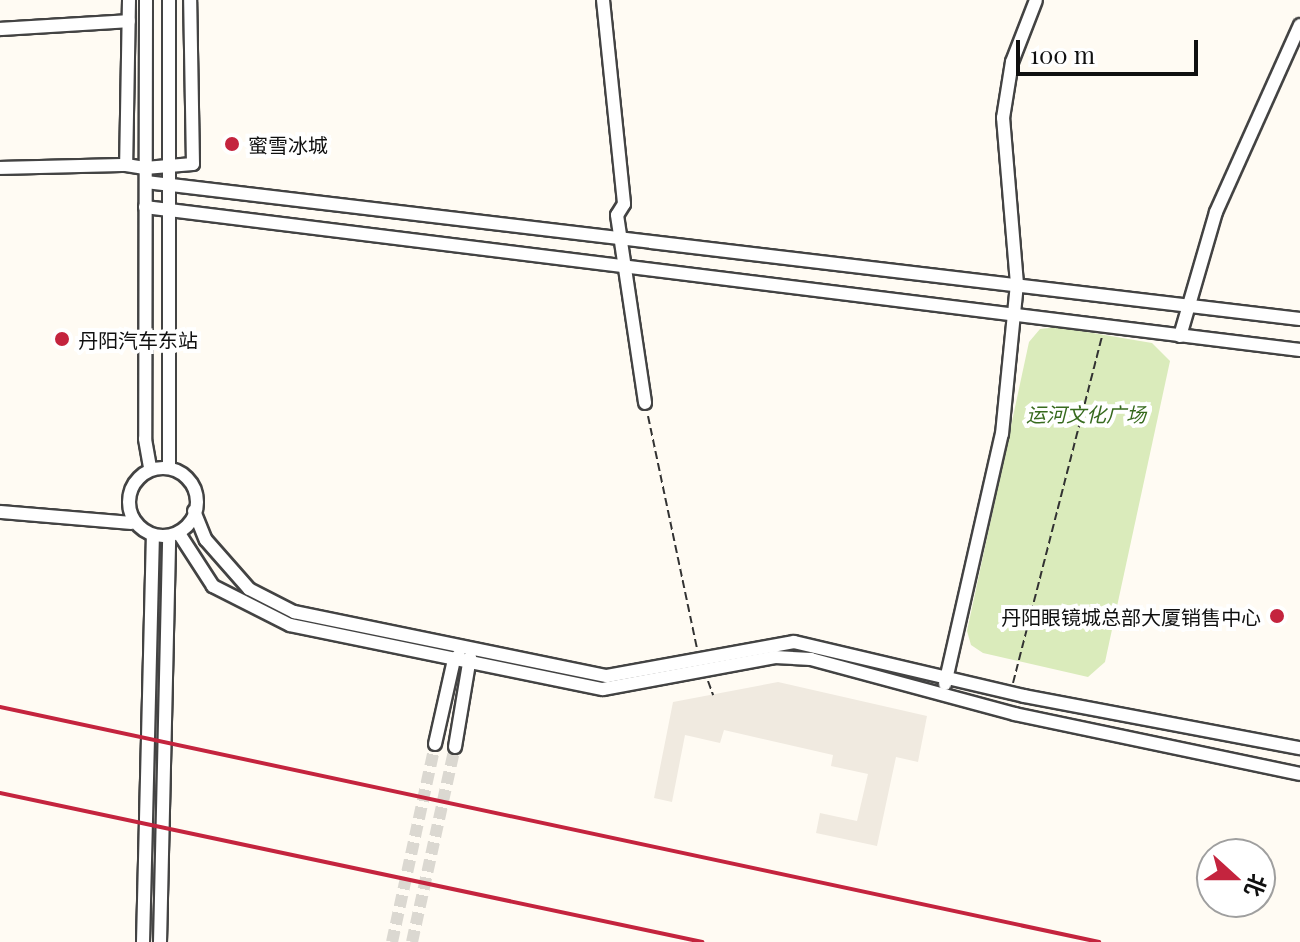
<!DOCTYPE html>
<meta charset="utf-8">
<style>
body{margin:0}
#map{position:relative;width:1300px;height:942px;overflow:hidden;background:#fffbf3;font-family:"Playfair Display","Noto Sans SC",serif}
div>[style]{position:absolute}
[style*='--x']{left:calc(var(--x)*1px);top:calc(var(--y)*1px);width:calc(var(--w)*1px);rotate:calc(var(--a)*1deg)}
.green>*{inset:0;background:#daebbb}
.plaza>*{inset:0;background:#f0eae0}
.minor-tunnel>*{height:12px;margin-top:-6px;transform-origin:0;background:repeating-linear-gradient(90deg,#dbd8d1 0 12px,transparent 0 18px)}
.path>*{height:2px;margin-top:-1px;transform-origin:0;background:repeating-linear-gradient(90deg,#323232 0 8px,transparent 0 12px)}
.roads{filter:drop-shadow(2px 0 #434343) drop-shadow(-2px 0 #434343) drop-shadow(0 2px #434343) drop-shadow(0 -2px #434343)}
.minor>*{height:12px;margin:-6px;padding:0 6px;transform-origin:6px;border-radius:6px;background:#fff}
.minor>.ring{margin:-6px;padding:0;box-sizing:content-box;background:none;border:12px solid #fff;border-radius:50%}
.rail>*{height:4px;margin:-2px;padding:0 2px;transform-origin:2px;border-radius:2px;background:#c4243e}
.dots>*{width:22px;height:22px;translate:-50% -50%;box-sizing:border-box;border:4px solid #fff;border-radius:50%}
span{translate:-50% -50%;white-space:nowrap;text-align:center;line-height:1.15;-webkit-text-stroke:8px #fff;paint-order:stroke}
.poi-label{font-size:20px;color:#101010}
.left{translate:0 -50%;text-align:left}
.right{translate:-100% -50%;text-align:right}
.park-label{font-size:20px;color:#376a1e;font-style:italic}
.north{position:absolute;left:1196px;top:838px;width:80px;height:80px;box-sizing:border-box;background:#fff;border:2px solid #9f9f9f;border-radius:50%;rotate:111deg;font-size:22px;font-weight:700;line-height:32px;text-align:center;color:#101010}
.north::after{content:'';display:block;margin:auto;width:28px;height:36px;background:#c4243e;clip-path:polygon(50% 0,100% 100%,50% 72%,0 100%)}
.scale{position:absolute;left:1016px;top:40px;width:182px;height:36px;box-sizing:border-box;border:4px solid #101010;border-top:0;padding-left:10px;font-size:24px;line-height:28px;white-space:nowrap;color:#101010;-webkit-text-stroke:6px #fff;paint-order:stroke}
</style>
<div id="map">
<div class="green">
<div style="clip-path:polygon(1057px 327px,1152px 343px,1170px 361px,1105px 662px,1088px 677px,983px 653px,971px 645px,967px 631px,1029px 342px,1040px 329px)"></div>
</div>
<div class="plaza">
<div style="clip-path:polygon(778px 682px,927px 716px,918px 762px,896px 757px,877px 846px,816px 833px,820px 813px,857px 821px,868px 774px,831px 766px,833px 755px,724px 730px,720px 743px,685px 735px,672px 802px,654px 798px,673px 702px)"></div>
</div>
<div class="minor-tunnel">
<div style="--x:392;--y:942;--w:203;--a:-77.7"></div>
<div style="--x:412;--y:942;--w:200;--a:-77.6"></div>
</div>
<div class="path">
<div style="--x:648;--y:416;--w:237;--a:78.1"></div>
<div style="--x:708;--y:681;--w:15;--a:70"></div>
<div style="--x:1013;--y:683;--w:358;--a:-75.6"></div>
</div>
<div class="roads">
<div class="minor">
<div style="--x:129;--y:0;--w:165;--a:91"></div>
<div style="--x:126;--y:165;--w:19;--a:9"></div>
<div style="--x:145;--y:168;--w:48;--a:-4.8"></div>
<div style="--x:193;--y:164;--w:164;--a:-91"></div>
<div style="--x:146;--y:0;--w:439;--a:90.1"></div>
<div style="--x:145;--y:439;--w:29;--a:80"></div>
<div style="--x:603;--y:0;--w:205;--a:84.1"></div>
<div style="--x:624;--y:204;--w:13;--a:122"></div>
<div style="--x:617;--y:215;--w:190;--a:81.5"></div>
<div style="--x:0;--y:29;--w:129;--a:-3.5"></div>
<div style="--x:0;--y:168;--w:126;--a:-1.4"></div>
<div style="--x:146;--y:182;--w:1162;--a:6.77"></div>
<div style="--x:145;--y:207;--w:1164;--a:7.06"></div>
<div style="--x:1180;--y:336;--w:129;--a:-73.8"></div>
<div style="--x:1216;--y:212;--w:205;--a:-65.8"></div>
<div style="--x:169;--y:465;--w:465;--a:-90"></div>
<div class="ring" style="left:129px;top:468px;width:56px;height:56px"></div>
<div style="--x:194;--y:511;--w:31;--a:68"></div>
<div style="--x:206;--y:540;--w:65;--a:48.7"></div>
<div style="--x:249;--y:589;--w:51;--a:27.1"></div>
<div style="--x:294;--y:612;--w:319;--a:11.6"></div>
<div style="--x:607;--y:676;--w:190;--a:-10.3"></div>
<div style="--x:794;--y:642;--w:236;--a:13.2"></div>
<div style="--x:1024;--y:696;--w:281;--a:10.7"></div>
<div style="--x:0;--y:512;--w:132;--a:4.8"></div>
<div style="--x:180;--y:535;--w:61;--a:57.1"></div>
<div style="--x:213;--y:586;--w:86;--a:26.9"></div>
<div style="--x:290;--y:625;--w:319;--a:11.6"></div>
<div style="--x:603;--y:689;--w:175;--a:-10.5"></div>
<div style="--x:775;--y:657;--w:36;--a:3"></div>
<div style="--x:811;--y:659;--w:211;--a:15.1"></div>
<div style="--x:1015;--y:714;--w:291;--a:11.9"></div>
<div style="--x:945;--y:684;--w:256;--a:-77.2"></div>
<div style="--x:1002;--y:434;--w:151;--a:-84.3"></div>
<div style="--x:1017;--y:284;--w:167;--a:-94.8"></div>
<div style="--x:1003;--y:118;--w:57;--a:-80.9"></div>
<div style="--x:1012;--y:62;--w:66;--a:-68.8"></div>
<div style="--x:435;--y:744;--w:86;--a:-77.3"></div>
<div style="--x:454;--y:660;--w:7;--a:-45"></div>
<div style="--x:455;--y:747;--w:91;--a:-80.5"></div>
<div style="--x:143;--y:942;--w:406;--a:-88.6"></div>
<div style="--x:160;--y:942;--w:405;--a:-88.7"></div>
</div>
</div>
<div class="rail">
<div style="--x:0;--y:707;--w:1124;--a:12.07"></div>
<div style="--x:0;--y:793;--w:718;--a:11.98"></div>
</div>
<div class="dots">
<div style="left:232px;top:144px;background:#c4243e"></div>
<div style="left:62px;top:339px;background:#c4243e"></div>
<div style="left:1277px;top:616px;background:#c4243e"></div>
</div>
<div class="poi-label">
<span class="left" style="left:248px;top:144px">蜜雪冰城</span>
<span class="left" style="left:78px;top:339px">丹阳汽车东站</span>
<span class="right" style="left:1261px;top:616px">丹阳眼镜城总部大厦销售中心</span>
</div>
<div class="park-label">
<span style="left:1086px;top:413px">运河文化广场</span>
</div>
<div class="north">北</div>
<div class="scale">100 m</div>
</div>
